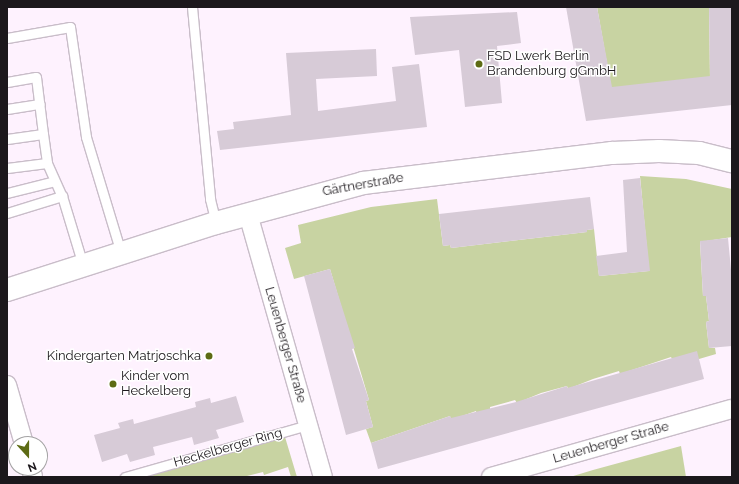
<!DOCTYPE html>
<meta charset="utf-8">
<style>
body{margin:0}
#map{position:relative;width:739px;height:484px;overflow:hidden;background:#fef2fe;font-family:Raleway,sans-serif}
div>[style]{position:absolute}
[style*='--x']{left:calc(var(--x)*1px);top:calc(var(--y)*1px);width:calc(var(--w)*1px);rotate:calc(var(--a)*1deg)}
.green>*{inset:0;background:#c8d3a2}
.building>*{inset:0;background:#d7cbd7}
.roads{filter:drop-shadow(1px 0 #c9bdc9) drop-shadow(-1px 0 #c9bdc9) drop-shadow(0 1px #c9bdc9) drop-shadow(0 -1px #c9bdc9)}
.service>*{height:9px;margin:-4.5px;padding:0 4.5px;transform-origin:4.5px;border-radius:4.5px;background:#fff}
.minor>*{height:18px;margin:-9px;padding:0 9px;transform-origin:9px;border-radius:9px;background:#fff}
.tertiary>*{height:22px;margin:-11px;padding:0 11px;transform-origin:11px;border-radius:11px;background:#fff}
.dots>*{width:11px;height:11px;translate:-50% -50%;box-sizing:border-box;border:2px solid #fff;border-radius:50%}
span{translate:-50% -50%;white-space:nowrap;text-align:center;line-height:1.15;-webkit-text-stroke:3px #fff;paint-order:stroke}
.poi-label{font-size:13px;color:#1c181c}
.left{translate:0 -50%;text-align:left}
.right{translate:-100% -50%;text-align:right}
.street-label{font-size:13px;color:#1c181c}
.frame{position:absolute;inset:0;border:8px solid #1c181c;pointer-events:none}
.north{position:absolute;left:8px;top:436px;width:40px;height:40px;box-sizing:border-box;background:#fff;border:1px solid #a4a3a4;border-radius:50%;rotate:159deg;font-size:11px;font-weight:700;line-height:16px;text-align:center;color:#1c181c}
.north::after{content:'';display:block;margin:auto;width:14px;height:18px;background:#5d6b14;clip-path:polygon(50% 0,100% 100%,50% 72%,0 100%)}
</style>
<div id="map">
<div class="green">
<div style="clip-path:polygon(597px 7px,709px 7px,710px 80px,612px 92px)"></div>
<div style="clip-path:polygon(640px 176px,686px 179px,732px 189px,732px 237px,700px 242px,703px 296px,706px 296px,709px 321px,706px 322px,709px 348px,715px 348px,716px 354px,699px 359px,672px 359px,671px 357px,620px 374px,619px 371px,593px 379px,568px 389px,567px 386px,541px 393px,517px 403px,515px 400px,490px 407px,490px 411px,477px 415px,476px 411px,451px 420px,450px 416px,371px 443px,366px 429px,373px 427px,366px 401px,369px 400px,330px 269px,294px 279px,285px 248px,301px 243px,298px 225px,371px 207px,437px 199px,443px 246px,450px 245px,451px 248px,587px 232px,587px 230px,594px 229px,599px 276px,649px 271px)"></div>
<div style="clip-path:polygon(285px 437px,297px 477px,291px 477px,288px 467px,264px 475px,263px 472px,243px 477px,142px 477px)"></div>
<div style="clip-path:polygon(681px 446px,686px 477px,570px 477px,593px 470px)"></div>
</div>
<div class="building">
<div style="clip-path:polygon(566px 7px,597px 7px,612px 87px,710px 76px,709px 7px,732px 7px,732px 105px,586px 121px)"></div>
<div style="clip-path:polygon(517px 12px,521px 43px,497px 46px,502px 103px,465px 107px,459px 50px,415px 55px,410px 17px)"></div>
<div style="clip-path:polygon(376px 49px,377px 76px,316px 79px,318px 111px,396px 101px,392px 67px,419px 64px,427px 127px,220px 150px,217px 131px,234px 129px,233px 122px,291px 115px,286px 53px)"></div>
<div style="clip-path:polygon(640px 178px,650px 271px,599px 276px,596px 256px,627px 252px,623px 180px)"></div>
<div style="clip-path:polygon(590px 197px,594px 229px,587px 230px,587px 232px,451px 248px,450px 245px,443px 246px,439px 214px)"></div>
<div style="clip-path:polygon(728px 238px,732px 280px,732px 346px,709px 348px,706px 322px,709px 321px,706px 296px,703px 296px,700px 241px)"></div>
<div style="clip-path:polygon(330px 269px,355px 348px,352px 349px,369px 400px,366px 401px,373px 427px,346px 435px,304px 276px)"></div>
<div style="clip-path:polygon(697px 351px,704px 379px,378px 469px,371px 443px,450px 416px,451px 418px,516px 402px,567px 386px,567px 388px)"></div>
<div style="clip-path:polygon(236px 396px,244px 422px,216px 430px,219px 438px,194px 445px,192px 437px,153px 447px,155px 455px,130px 462px,127px 454px,102px 462px,94px 435px,120px 428px,118px 423px,133px 419px,134px 424px,196px 407px,195px 402px,210px 398px,211px 403px)"></div>
</div>
<div class="roads">
<div class="service">
<div style="--x:192;--y:7;--w:193;--a:84.6"></div>
<div style="--x:210;--y:199;--w:25;--a:76"></div>
<div style="--x:7;--y:38;--w:64;--a:-9.9"></div>
<div style="--x:70;--y:27;--w:111;--a:81.7"></div>
<div style="--x:86;--y:137;--w:121;--a:73.2"></div>
<div style="--x:7;--y:82;--w:29;--a:-10"></div>
<div style="--x:36;--y:77;--w:57;--a:83"></div>
<div style="--x:7;--y:109;--w:33;--a:-9"></div>
<div style="--x:7;--y:139;--w:36;--a:-8"></div>
<div style="--x:43;--y:134;--w:29;--a:82"></div>
<div style="--x:47;--y:163;--w:36;--a:66"></div>
<div style="--x:62;--y:196;--w:72;--a:73.1"></div>
<div style="--x:7;--y:168;--w:40;--a:-7.1"></div>
<div style="--x:7;--y:193;--w:49;--a:-14"></div>
<div style="--x:7;--y:213;--w:58;--a:-17.2"></div>
<div style="--x:125;--y:477;--w:190;--a:-15.9"></div>
</div>
<div class="minor">
<div style="--x:248;--y:214;--w:273;--a:74.1"></div>
<div style="--x:7;--y:385;--w:61;--a:73.9"></div>
<div style="--x:31;--y:468;--w:9;--a:77"></div>
<div style="--x:491;--y:477;--w:250;--a:-15.8"></div>
</div>
<div class="tertiary">
<div style="--x:7;--y:290;--w:219;--a:-17.8"></div>
<div style="--x:216;--y:223;--w:152;--a:-15.2"></div>
<div style="--x:363;--y:183;--w:251;--a:-6.9"></div>
<div style="--x:612;--y:153;--w:47;--a:-2.4"></div>
<div style="--x:659;--y:151;--w:40;--a:2.9"></div>
<div style="--x:699;--y:153;--w:34;--a:14"></div>
</div>
</div>
<div class="dots">
<div style="left:479px;top:64px;background:#5d6b14"></div>
<div style="left:209px;top:356px;background:#5d6b14"></div>
<div style="left:113px;top:384px;background:#5d6b14"></div>
</div>
<div class="poi-label">
<span class="left" style="left:487px;top:64px">FSD Lwerk Berlin<br>Brandenburg gGmbH</span>
<span class="right" style="left:201px;top:356px">Kindergarten Matrjoschka</span>
<span class="left" style="left:121px;top:384px">Kinder vom<br>Heckelberg</span>
</div>
<div class="street-label">
<span style="left:363px;top:185px;rotate:-10deg">Gärtnerstraße</span>
<span style="left:285px;top:345px;rotate:74deg">Leuenberger Straße</span>
<span style="left:611px;top:443px;rotate:-16deg">Leuenberger Straße</span>
<span style="left:228px;top:448px;rotate:-16deg">Heckelberger Ring</span>
</div>
<div class="frame"></div>
<div class="north">N</div>
</div>
